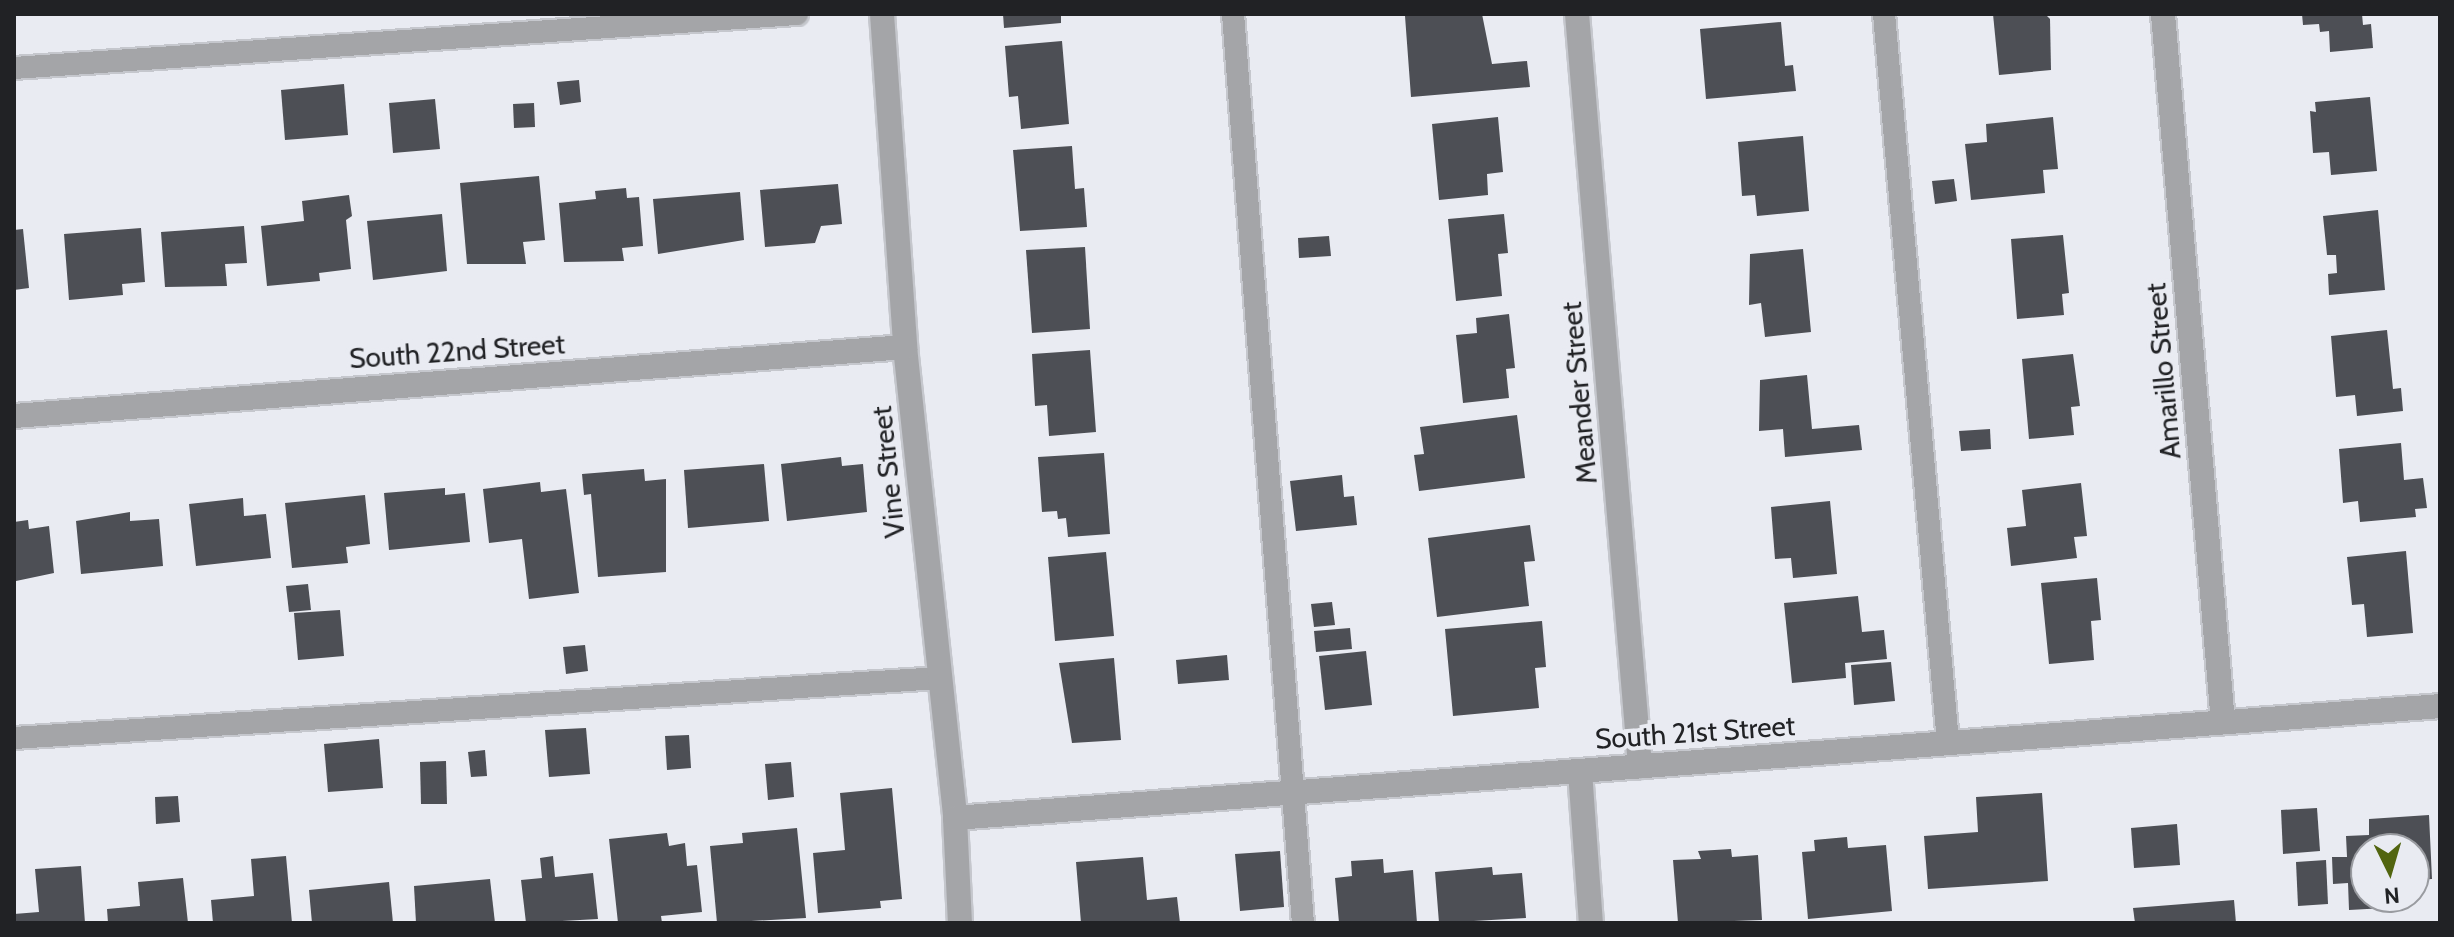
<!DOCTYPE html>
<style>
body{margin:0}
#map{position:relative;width:2454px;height:937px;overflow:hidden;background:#e9ebf2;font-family:Cabin,sans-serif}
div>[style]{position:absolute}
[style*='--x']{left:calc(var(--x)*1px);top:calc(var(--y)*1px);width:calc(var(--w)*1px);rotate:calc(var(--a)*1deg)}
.building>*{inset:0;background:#4d4f55}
.roads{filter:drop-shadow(2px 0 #c5c7cd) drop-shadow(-2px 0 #c5c7cd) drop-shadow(0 2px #c5c7cd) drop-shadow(0 -2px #c5c7cd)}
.service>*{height:22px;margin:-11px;padding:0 11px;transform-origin:11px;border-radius:11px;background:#a4a5a8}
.minor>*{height:24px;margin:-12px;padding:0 12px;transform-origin:12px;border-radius:12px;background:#a4a5a8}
span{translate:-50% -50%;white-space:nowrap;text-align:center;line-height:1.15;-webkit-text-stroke:8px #e9ebf2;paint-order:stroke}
.street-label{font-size:28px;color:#212225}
.frame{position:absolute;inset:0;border:16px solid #212225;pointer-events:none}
.north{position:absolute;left:2350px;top:833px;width:80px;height:80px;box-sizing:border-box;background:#e9ebf2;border:2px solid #999ba0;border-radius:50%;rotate:175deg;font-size:22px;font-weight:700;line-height:32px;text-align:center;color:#212225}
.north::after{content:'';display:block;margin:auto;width:28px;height:36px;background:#526510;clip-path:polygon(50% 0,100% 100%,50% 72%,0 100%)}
</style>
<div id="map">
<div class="building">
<div style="clip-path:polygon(1003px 14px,1061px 14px,1061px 23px,1004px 28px)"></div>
<div style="clip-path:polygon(1482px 14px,1492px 64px,1527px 61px,1530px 87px,1411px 97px,1405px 16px)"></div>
<div style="clip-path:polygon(1993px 14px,2045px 14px,2050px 19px,2051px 70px,1999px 75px)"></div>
<div style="clip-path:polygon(2302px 14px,2362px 14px,2363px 25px,2371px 24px,2373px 48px,2330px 52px,2329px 31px,2320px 32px,2319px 24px,2303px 25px)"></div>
<div style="clip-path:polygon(1781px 22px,1785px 66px,1793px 65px,1796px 91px,1706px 99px,1700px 29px)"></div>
<div style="clip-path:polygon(1062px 41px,1069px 124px,1021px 129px,1018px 96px,1009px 97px,1005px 46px)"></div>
<div style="clip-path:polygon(579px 80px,581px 102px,560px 105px,557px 82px)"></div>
<div style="clip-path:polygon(344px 84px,348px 135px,285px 140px,281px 90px)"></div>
<div style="clip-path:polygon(2370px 97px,2377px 171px,2331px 175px,2329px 152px,2313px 153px,2310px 111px,2316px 112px,2315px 102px)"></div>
<div style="clip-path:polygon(435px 99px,440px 149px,393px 153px,389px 103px)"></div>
<div style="clip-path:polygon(534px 103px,535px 127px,514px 128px,513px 104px)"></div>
<div style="clip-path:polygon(1498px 117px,1503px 172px,1487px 174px,1488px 195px,1439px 200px,1432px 124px)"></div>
<div style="clip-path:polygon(2053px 117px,2058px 169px,2043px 170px,2045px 193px,1971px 200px,1965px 144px,1987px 142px,1986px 124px)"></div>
<div style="clip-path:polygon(1803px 136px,1809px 211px,1757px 216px,1755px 195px,1742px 196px,1738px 142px)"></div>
<div style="clip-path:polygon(1072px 146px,1075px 189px,1084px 188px,1087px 227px,1020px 231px,1013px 150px)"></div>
<div style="clip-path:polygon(539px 176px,545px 240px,523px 242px,526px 264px,467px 264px,460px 183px)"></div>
<div style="clip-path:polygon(1954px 179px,1957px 201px,1935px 204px,1932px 181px)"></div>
<div style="clip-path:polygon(838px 184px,842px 224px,821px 226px,815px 243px,765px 247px,760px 190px)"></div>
<div style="clip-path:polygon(626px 188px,627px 198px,639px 197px,643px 246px,622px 248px,624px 261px,564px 262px,559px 203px,596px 199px,595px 191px)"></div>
<div style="clip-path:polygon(740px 192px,744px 240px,658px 254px,653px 199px)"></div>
<div style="clip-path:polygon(349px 195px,352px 216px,346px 220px,351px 269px,319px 273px,320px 281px,267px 286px,261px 226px,304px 221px,302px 201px)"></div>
<div style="clip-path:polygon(2378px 210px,2385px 290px,2329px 295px,2328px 274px,2337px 273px,2336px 255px,2327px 255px,2323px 216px)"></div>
<div style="clip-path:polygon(442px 214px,447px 271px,373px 280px,367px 221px)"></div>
<div style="clip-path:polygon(1504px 214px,1508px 253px,1498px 254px,1502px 296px,1456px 301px,1448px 219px)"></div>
<div style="clip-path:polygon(244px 226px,247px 263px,225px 264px,227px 286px,165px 287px,161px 232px)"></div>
<div style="clip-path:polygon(141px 228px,145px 282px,122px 284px,123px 295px,69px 300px,64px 234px)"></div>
<div style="clip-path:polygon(23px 229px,29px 288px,14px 290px,14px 230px)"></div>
<div style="clip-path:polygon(2063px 235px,2069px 293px,2062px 294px,2064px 315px,2017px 319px,2011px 239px)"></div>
<div style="clip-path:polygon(1329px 236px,1331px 256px,1299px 258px,1298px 238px)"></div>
<div style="clip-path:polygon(1085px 247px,1090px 329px,1032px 333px,1026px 250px)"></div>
<div style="clip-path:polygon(1803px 249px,1811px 332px,1765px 337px,1761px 303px,1749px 305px,1750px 254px)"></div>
<div style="clip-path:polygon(1509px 314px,1515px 368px,1506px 369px,1509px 398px,1463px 403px,1456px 335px,1477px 333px,1476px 318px)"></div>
<div style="clip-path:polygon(2387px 330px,2393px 389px,2401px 388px,2403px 411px,2357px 416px,2355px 395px,2336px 397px,2331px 336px)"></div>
<div style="clip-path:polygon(1090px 350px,1096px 432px,1049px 436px,1047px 405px,1035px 406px,1032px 354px)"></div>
<div style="clip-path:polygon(2073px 354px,2080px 406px,2071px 407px,2074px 435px,2029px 439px,2022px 359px)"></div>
<div style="clip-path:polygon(1807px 375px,1812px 429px,1859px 425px,1862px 450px,1785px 457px,1783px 429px,1759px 431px,1760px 380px)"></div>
<div style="clip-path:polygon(1517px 415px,1525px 478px,1419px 491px,1414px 455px,1424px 454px,1420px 427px)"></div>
<div style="clip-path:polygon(1990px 429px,1991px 449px,1961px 451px,1959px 431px)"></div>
<div style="clip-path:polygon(2401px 443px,2404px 480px,2423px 478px,2427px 508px,2415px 509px,2416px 517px,2360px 522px,2358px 501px,2343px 503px,2339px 449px)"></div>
<div style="clip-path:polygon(1104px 453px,1110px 534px,1068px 537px,1066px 518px,1058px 519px,1057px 511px,1042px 512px,1038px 457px)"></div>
<div style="clip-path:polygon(841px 457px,842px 466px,863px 464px,867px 512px,787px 521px,781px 464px)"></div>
<div style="clip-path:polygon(764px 464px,769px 521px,688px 528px,684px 470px)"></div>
<div style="clip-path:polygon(644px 469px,645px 481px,666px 479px,666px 572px,598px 577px,591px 494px,584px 495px,582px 474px)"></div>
<div style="clip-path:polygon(1342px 475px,1344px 497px,1354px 496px,1357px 525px,1296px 531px,1290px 481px)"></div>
<div style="clip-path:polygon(540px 482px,541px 492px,566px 489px,579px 593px,529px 599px,522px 539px,489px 543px,483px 489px)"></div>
<div style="clip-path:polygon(2081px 483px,2087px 536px,2074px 537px,2077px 558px,2011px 566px,2007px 528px,2026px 526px,2022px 490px)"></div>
<div style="clip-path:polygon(445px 488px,445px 495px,465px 493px,470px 542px,389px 550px,384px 493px)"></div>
<div style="clip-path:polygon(365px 495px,370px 544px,346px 547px,348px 563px,292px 568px,285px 503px)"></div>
<div style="clip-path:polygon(243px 498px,244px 516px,266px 514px,271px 558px,196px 566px,189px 504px)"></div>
<div style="clip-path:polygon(1830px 501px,1837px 574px,1793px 578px,1791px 558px,1775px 559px,1771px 507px)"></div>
<div style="clip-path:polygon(130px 512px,130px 521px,159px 519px,163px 566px,81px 574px,76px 521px)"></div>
<div style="clip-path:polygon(28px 520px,29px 529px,49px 526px,54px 573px,16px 581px,14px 522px)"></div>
<div style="clip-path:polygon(1530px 525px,1535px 561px,1524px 562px,1529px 606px,1437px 617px,1428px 538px)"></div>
<div style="clip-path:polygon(2406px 551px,2413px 633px,2367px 637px,2364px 604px,2352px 605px,2347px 557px)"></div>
<div style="clip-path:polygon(1106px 552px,1114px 636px,1055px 641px,1048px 557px)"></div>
<div style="clip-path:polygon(2097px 578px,2101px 620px,2091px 621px,2094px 660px,2049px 664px,2041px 583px)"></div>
<div style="clip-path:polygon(308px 584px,311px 610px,289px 612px,286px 586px)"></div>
<div style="clip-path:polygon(1858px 596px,1862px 632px,1884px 630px,1887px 659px,1845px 663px,1846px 678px,1792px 683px,1784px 603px)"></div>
<div style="clip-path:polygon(1332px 602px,1335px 625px,1314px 627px,1311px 604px)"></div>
<div style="clip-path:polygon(340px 610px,344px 656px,298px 660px,294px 613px)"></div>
<div style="clip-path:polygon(1542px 621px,1546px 667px,1535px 668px,1539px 708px,1453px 716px,1445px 629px)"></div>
<div style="clip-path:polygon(1350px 628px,1352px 649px,1316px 652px,1314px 631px)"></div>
<div style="clip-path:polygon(585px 645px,588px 671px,566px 674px,563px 647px)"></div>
<div style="clip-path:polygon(1366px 651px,1372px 705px,1325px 710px,1319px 656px)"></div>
<div style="clip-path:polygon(1227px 655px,1229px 680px,1178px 684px,1176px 660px)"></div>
<div style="clip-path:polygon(1114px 658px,1121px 740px,1072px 743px,1059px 663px)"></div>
<div style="clip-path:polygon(1891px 662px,1895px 701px,1854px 705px,1851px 665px)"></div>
<div style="clip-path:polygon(586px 728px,590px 774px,549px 777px,545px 730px)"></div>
<div style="clip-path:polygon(689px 735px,691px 768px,667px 770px,665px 736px)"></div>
<div style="clip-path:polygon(379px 739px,383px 788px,328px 792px,324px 744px)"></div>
<div style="clip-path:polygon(485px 750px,487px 776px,471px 777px,468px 752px)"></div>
<div style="clip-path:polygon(446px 761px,447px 804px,421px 804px,420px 762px)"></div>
<div style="clip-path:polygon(791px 762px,794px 797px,768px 800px,765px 764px)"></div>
<div style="clip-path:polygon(892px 788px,902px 899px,880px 901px,881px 908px,818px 913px,813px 853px,845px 850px,840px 793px)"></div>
<div style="clip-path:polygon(2042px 793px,2048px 881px,1928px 889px,1924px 836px,1978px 832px,1976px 797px)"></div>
<div style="clip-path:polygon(178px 796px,180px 822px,156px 824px,155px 797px)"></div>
<div style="clip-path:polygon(2317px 808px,2320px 851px,2283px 854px,2281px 810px)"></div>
<div style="clip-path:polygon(2429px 815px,2432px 879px,2414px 880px,2414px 849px,2366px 849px,2366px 897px,2384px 897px,2385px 908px,2349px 910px,2348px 883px,2333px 884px,2332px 857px,2347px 857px,2346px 836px,2369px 835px,2369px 819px)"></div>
<div style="clip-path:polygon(2177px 824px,2180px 865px,2134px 868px,2131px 828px)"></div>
<div style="clip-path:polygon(797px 828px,806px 918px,717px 923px,710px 846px,743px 843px,742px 833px)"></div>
<div style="clip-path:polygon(667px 833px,669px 846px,685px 843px,687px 866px,697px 865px,702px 912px,661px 916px,662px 923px,618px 923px,609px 839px)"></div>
<div style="clip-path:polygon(1847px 837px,1848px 848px,1886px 845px,1892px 911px,1808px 919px,1802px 852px,1815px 851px,1814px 840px)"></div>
<div style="clip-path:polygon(1731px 849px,1732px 857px,1758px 855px,1762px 920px,1678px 923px,1673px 860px,1701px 859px,1698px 851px)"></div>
<div style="clip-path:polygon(1280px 851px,1284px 907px,1240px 911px,1235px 854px)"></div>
<div style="clip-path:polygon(286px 856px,292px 923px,213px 923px,211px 900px,254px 896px,251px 859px)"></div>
<div style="clip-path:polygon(553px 856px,555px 877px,593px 873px,598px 919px,526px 923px,521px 880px,542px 878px,540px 858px)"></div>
<div style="clip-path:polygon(1143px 857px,1147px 900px,1177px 897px,1180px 923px,1081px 923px,1076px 862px)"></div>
<div style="clip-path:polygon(1383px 859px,1384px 873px,1413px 870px,1417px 923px,1339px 923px,1335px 878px,1352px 876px,1351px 861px)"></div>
<div style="clip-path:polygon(2326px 860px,2328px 904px,2298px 906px,2296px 862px)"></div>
<div style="clip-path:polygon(81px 866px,85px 923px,14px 923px,14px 914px,39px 912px,35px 869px)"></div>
<div style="clip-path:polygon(1492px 867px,1493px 875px,1522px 873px,1526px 918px,1439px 923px,1435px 872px)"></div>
<div style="clip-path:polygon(183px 878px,188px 923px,108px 923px,107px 909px,140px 906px,138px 882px)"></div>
<div style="clip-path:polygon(490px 879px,495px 923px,416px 923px,414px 886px)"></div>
<div style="clip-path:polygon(389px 882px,393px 923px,312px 923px,309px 890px)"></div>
<div style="clip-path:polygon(2234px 900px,2236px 923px,2135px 923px,2133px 908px)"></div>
</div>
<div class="roads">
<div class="service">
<div style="--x:1233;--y:14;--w:912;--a:85.6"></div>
<div style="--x:1884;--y:14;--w:732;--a:84.98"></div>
<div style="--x:14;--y:68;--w:785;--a:-3.95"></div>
<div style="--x:14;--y:738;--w:928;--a:-3.71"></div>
</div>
<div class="minor">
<div style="--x:882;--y:14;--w:334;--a:86"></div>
<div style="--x:905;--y:347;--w:474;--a:83.9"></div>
<div style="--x:955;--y:818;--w:105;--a:87.3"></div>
<div style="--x:1577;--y:14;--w:755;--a:85.21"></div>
<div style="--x:2163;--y:14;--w:711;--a:85.16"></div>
<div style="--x:14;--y:416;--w:894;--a:-4.43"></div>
<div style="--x:1580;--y:771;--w:152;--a:85.9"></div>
<div style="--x:955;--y:818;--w:1489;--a:-4.31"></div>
</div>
</div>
<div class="street-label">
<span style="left:457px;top:351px;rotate:-4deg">South 22nd Street</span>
<span style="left:2163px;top:371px;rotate:-95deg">Amarillo Street</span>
<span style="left:1579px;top:393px;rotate:-95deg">Meander Street</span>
<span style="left:888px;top:472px;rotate:-96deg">Vine Street</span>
<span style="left:1695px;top:732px;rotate:-4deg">South 21st Street</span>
</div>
<div class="frame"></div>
<div class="north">N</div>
</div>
